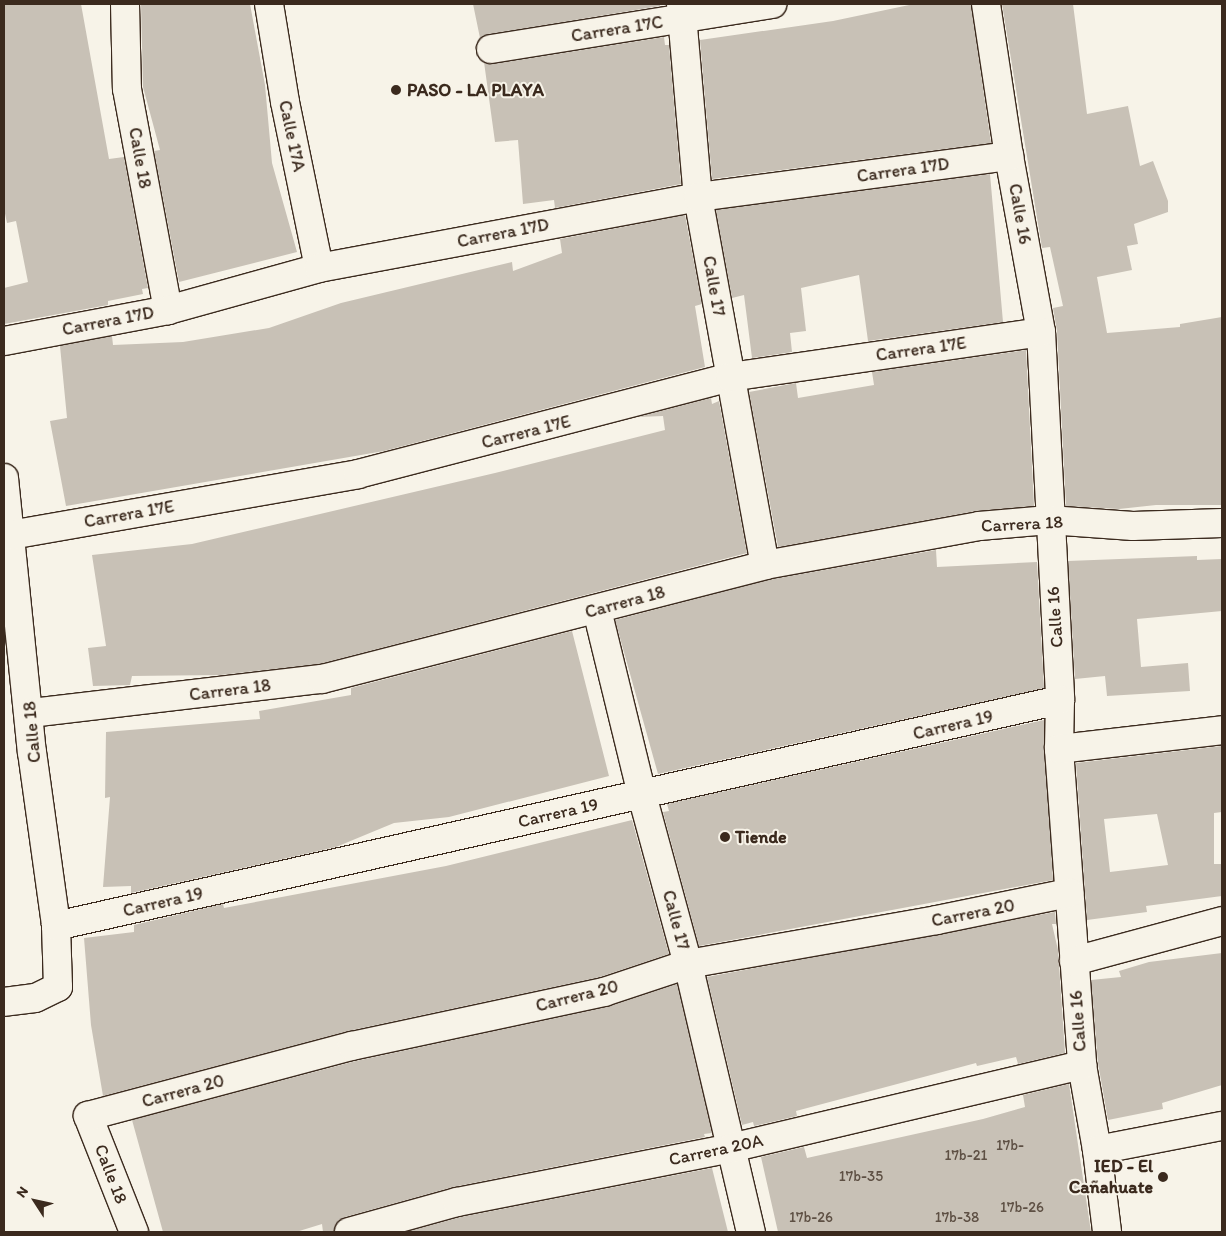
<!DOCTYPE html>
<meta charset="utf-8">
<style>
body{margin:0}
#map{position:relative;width:1226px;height:1236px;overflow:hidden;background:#f7f3e8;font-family:Itim,sans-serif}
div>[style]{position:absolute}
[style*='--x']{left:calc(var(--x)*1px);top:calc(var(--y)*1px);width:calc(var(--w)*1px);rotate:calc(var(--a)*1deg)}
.building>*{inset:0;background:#c8c1b6}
.roads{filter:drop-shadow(1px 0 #3b2a1e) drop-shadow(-1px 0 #3b2a1e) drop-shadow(0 1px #3b2a1e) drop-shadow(0 -1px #3b2a1e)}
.minor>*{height:28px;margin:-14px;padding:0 14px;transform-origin:14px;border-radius:14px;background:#f7f3e8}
.dots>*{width:14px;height:14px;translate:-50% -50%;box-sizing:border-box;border:2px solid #f7f3e8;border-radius:50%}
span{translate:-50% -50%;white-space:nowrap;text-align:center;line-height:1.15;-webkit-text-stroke:4px #f7f3e8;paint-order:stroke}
.number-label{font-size:15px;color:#5e5044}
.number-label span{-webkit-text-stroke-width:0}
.street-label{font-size:18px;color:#3b2a1e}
.poi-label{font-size:18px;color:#3b2a1e;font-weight:700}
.left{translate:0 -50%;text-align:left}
.right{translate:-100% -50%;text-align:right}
.frame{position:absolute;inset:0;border:5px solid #3b2a1e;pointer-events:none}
.north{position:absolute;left:10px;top:1176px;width:50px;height:50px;-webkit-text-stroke:4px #f7f3e8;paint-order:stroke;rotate:305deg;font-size:14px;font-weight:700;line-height:20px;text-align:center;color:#3b2a1e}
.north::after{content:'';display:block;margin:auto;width:18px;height:22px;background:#3b2a1e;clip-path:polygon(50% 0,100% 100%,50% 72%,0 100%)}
</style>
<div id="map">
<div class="building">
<div style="clip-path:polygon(4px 4px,81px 4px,109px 159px,124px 157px,148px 288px,142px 289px,143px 294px,108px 301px,108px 305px,4px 324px,4px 288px,28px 282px,16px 221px,7px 223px,4px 209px)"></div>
<div style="clip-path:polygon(141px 4px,250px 4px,265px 85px,272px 163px,297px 252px,179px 282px,154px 151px,160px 150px,143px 87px)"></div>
<div style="clip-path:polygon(473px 4px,660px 4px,660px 6px,489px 34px,480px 38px)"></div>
<div style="clip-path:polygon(914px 4px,971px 4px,991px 143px,712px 179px,700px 40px,833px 21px)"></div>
<div style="clip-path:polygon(1002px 4px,1073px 4px,1087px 114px,1128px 106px,1140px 166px,1153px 161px,1168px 201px,1168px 212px,1134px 224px,1138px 244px,1127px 246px,1132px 270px,1097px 277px,1107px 333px,1180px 327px,1180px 324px,1222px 317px,1222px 505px,1156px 505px,1119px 509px,1066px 506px,1057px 331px,1053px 308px,1063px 306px,1050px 247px,1042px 248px)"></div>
<div style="clip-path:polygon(664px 37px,665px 45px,669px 45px,681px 184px,555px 208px,554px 200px,523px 204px,518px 140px,495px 142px,484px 62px,493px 64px)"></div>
<div style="clip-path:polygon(990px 174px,1003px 322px,868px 341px,859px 275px,801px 288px,806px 331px,790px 333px,792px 352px,752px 358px,744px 295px,732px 298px,716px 210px)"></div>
<div style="clip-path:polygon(685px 215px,702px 304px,695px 306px,705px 367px,384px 451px,66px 506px,50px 421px,67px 418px,60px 346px,112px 336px,113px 345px,183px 342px,269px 328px,341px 303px,512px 262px,513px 271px,562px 253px,560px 239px)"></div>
<div style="clip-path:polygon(1026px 350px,1034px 506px,976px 511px,778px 547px,749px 392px,796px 383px,798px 398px,874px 385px,872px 372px)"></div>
<div style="clip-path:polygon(711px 398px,712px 404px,719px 401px,747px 553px,319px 664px,220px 675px,132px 676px,130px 685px,93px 686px,88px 648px,106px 646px,92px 555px,192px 544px,495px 473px,665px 430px,663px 416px,638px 417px)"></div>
<div style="clip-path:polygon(936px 550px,937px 567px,1037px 562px,1044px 688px,658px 774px,615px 620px,768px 580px)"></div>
<div style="clip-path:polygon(1197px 556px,1197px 560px,1222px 559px,1222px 611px,1137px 619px,1141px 667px,1188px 663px,1190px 691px,1107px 696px,1105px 676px,1075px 679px,1068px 561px)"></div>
<div style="clip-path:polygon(572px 631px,609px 776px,449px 817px,394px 823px,336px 847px,131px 893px,131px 886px,103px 887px,110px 797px,105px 798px,106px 732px,260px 719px,259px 711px,351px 695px,351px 688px)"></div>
<div style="clip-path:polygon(1044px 720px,1053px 880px,699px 946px,663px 812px,669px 811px,667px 804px)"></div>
<div style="clip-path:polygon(evenodd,1222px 746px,1222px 812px,1214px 813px,1214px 864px,1222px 864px,1222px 896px,1146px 906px,1147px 912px,1087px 920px,1076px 763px,1222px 746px,1157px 814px,1168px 865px,1110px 872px,1104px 819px,1157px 814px)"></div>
<div style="clip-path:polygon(632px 820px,669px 954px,600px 977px,348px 1031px,103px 1096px,91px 1025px,84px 938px,134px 932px,134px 925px,223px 904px,224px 908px,446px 866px)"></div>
<div style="clip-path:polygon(1055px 912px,1056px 924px,1052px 924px,1058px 950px,1065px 1053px,1018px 1064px,1016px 1057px,977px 1066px,976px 1063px,796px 1111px,797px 1116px,754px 1126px,753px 1122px,742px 1125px,707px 977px)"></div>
<div style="clip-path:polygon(1222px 953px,1222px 1085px,1162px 1103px,1163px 1109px,1108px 1120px,1098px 1063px,1091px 980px,1121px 977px,1119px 971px,1149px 962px)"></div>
<div style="clip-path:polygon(677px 984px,712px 1133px,704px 1134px,705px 1137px,453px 1187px,345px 1217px,338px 1221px,334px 1232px,323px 1232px,322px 1224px,296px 1232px,163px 1232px,132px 1120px,356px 1061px,607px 1007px)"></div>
<div style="clip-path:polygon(1069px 1084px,1091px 1232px,778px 1232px,761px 1157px,804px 1147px,807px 1158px,983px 1119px,1025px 1107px,1023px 1095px)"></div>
<div style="clip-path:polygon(712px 1168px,728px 1232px,406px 1232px,461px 1217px)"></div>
</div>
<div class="roads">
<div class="minor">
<div style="--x:125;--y:4;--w:85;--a:88.7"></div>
<div style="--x:127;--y:89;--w:225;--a:79.5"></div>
<div style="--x:269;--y:4;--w:99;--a:80.7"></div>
<div style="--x:285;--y:102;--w:169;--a:78.4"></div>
<div style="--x:681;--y:4;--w:194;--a:85"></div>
<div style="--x:698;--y:197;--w:374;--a:79.7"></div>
<div style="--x:986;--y:4;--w:154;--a:81.4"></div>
<div style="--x:1009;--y:156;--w:179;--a:79.7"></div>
<div style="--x:1041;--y:332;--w:368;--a:87"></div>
<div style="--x:1060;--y:700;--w:49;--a:91.2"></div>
<div style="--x:1059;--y:749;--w:317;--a:85.8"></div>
<div style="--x:1082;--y:1065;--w:86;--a:80"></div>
<div style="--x:1097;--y:1150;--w:83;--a:83"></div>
<div style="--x:491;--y:49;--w:285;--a:-9.1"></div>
<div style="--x:4;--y:341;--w:167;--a:-10.7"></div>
<div style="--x:168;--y:310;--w:157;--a:-15.5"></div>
<div style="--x:319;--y:268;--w:386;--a:-10.6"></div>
<div style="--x:698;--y:197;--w:314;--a:-7.5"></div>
<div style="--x:4;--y:478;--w:275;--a:84.2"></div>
<div style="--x:32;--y:752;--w:176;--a:82.1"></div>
<div style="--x:56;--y:926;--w:61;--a:88.1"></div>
<div style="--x:58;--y:987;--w:25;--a:154"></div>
<div style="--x:35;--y:998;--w:31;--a:173"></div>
<div style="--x:10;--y:535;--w:353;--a:-9.9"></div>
<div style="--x:358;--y:474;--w:384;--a:-14.6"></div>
<div style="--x:730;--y:377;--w:314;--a:-8.2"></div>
<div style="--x:597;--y:610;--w:190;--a:76.3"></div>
<div style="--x:642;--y:795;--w:175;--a:74.8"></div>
<div style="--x:688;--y:964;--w:275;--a:76.8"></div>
<div style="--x:31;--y:713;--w:293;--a:-6.7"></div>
<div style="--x:322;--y:679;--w:457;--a:-14.4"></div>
<div style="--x:765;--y:565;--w:218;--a:-10.3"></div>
<div style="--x:979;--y:526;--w:70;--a:-4.9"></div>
<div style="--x:1049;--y:520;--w:84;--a:4.1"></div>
<div style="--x:1133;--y:526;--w:89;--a:-1.9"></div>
<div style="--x:1059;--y:749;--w:164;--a:-6.6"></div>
<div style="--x:56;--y:926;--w:1029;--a:-12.69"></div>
<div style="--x:1074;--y:961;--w:153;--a:-15.1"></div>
<div style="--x:1097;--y:1150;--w:127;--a:-10.9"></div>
<div style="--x:134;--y:1232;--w:125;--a:-111.6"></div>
<div style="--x:88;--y:1116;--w:273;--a:-14.9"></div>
<div style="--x:352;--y:1046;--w:258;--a:-12.1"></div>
<div style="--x:604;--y:992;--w:89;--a:-18.4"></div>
<div style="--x:688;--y:964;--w:253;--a:-10"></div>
<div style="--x:937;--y:920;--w:135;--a:-11.6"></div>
<div style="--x:349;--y:1232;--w:112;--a:-15.5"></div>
<div style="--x:457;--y:1202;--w:279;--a:-11.1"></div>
<div style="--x:731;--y:1148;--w:361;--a:-13.3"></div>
</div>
</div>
<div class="dots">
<div style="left:396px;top:90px;background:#3b2a1e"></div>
<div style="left:725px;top:837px;background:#3b2a1e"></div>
<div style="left:1163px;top:1177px;background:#3b2a1e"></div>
</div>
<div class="number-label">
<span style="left:1010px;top:1146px">17b-</span>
<span style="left:966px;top:1156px">17b-21</span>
<span style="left:861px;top:1177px">17b-35</span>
<span style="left:1022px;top:1208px">17b-26</span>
<span style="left:811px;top:1218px">17b-26</span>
<span style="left:957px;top:1218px">17b-38</span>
</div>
<div class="street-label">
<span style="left:617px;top:29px;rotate:-9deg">Carrera 17C</span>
<span style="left:292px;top:136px;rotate:78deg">Calle 17A</span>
<span style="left:140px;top:158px;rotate:80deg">Calle 18</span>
<span style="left:903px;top:170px;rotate:-8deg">Carrera 17D</span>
<span style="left:1020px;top:214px;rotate:80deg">Calle 16</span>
<span style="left:503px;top:233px;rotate:-11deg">Carrera 17D</span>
<span style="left:714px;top:286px;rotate:80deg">Calle 17</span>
<span style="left:108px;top:321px;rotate:-11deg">Carrera 17D</span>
<span style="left:921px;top:349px;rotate:-8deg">Carrera 17E</span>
<span style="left:526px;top:432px;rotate:-14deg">Carrera 17E</span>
<span style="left:129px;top:514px;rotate:-10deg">Carrera 17E</span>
<span style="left:1022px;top:524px;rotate:-3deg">Carrera 18</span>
<span style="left:625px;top:602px;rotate:-15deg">Carrera 18</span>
<span style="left:1055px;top:617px;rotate:-94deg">Calle 16</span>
<span style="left:230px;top:690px;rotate:-7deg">Carrera 18</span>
<span style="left:953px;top:725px;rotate:-13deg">Carrera 19</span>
<span style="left:32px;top:732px;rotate:-95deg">Calle 18</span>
<span style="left:558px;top:813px;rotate:-13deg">Carrera 19</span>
<span style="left:163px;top:902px;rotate:-13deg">Carrera 19</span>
<span style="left:973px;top:913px;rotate:-11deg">Carrera 20</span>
<span style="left:676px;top:920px;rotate:75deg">Calle 17</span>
<span style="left:577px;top:996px;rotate:-14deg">Carrera 20</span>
<span style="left:1078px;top:1021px;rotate:-94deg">Calle 16</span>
<span style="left:183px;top:1091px;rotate:-15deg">Carrera 20</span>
<span style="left:716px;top:1150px;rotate:-12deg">Carrera 20A</span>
<span style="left:111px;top:1174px;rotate:69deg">Calle 18</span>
</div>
<div class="poi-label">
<span class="left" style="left:407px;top:90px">PASO - LA PLAYA</span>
<span class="left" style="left:735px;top:837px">Tiende</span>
<span class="right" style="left:1153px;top:1177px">IED - El<br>Cañahuate</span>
</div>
<div class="frame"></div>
<div class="north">N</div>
</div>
